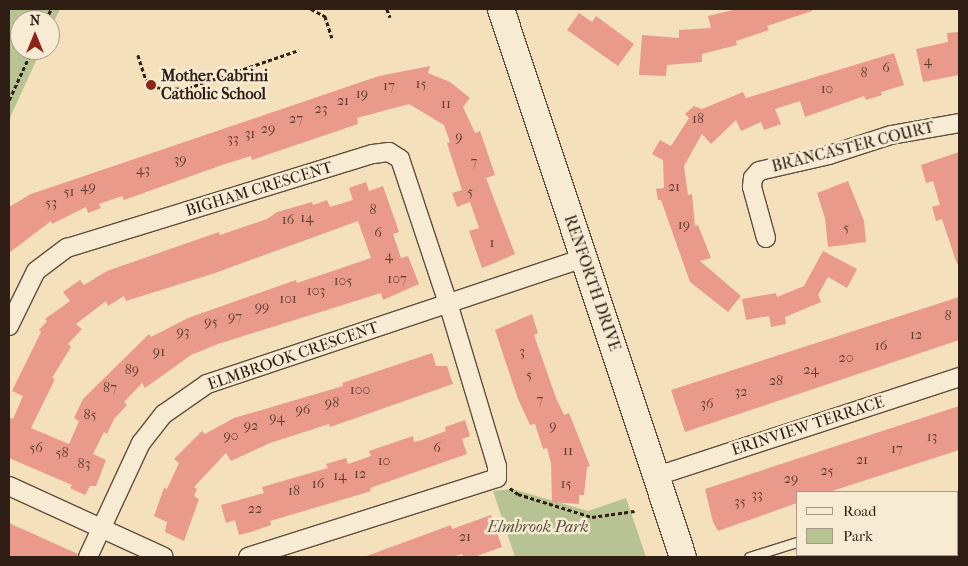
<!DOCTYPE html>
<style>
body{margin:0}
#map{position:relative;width:968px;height:566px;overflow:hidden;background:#f5e0bc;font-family:"IM FELL French Canon",serif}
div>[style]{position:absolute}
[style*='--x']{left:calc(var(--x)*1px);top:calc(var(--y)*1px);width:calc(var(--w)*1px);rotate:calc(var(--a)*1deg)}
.green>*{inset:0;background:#b8c393}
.building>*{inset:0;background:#e99a8a}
.path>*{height:2.5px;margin-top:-1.25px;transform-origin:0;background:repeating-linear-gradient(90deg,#2f1e14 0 4px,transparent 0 6.5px)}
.roads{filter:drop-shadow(1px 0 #604e3e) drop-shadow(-1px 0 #604e3e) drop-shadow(0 1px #604e3e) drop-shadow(0 -1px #604e3e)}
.service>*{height:9px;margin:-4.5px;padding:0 4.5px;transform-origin:4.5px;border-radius:4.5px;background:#f8ebd3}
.minor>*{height:18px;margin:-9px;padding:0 9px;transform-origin:9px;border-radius:9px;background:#f8ebd3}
.secondary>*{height:26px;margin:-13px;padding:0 13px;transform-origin:13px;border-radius:13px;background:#f8ebd3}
.dots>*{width:14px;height:14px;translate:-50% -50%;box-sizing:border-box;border:2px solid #f8ebd3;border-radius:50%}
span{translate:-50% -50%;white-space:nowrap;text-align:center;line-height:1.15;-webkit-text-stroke:5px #f8ebd3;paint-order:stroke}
.number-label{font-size:14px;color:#5e3d32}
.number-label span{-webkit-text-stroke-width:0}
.poi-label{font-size:16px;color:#2f1e14;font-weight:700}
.left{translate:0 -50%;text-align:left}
.street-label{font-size:16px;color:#2f1e14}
.park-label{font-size:16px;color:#58503a;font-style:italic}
.frame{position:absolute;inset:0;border:10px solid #2f1e14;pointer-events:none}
.legend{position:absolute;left:796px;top:491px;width:162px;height:65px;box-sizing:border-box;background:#f8ebd3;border:1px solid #a89987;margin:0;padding:6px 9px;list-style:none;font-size:15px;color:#2f1e14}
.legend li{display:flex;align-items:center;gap:10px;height:25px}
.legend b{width:25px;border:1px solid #a89987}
.north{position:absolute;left:10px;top:10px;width:50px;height:50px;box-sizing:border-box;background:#f8ebd3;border:1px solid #a89987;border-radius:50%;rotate:0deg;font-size:14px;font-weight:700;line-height:20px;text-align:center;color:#2f1e14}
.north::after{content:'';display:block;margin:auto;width:18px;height:22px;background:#8f2418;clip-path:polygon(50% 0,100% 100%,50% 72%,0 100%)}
</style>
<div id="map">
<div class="green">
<div style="clip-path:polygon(9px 9px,60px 9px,50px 30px,50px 20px,20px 20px,20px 50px,41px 50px,9px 120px)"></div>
<div style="clip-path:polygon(513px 489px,588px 511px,626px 498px,646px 557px,515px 557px,493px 491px)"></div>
</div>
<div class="building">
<div style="clip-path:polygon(737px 9px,812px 9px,812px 11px,767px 26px,769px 30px,736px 41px,737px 45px,702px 54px,702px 62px,667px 65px,666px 76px,639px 75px,642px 35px,679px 38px,679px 30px,711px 28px,708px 16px)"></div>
<div style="clip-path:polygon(579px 13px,592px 22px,596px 16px,634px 44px,618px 66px,567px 30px)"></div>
<div style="clip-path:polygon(959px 32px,959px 75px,923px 82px,916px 49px,948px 42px,947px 33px)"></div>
<div style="clip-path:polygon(894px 53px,904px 85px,881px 92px,882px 95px,866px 100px,864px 96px,805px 117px,800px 101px,775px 109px,781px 124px,764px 130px,761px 122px,741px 131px,736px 120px,711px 144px,702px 134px,684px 166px,688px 195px,692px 194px,695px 226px,698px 225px,711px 258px,700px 261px,741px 296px,728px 312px,690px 282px,661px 200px,658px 200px,656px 189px,664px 188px,663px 160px,652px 154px,660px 140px,671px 146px,689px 118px,685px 114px,694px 106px,702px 109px,743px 92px,746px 98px)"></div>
<div style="clip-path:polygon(430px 66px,428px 73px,450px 82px,470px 98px,463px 107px,475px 133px,480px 131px,495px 175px,486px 178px,515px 254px,497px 262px,482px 268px,469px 231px,479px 228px,470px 202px,457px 207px,452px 193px,462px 190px,447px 143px,450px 142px,444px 125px,409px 104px,357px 118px,358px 124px,252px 160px,251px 156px,222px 165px,124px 200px,122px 196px,99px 204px,101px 208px,88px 213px,86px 207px,52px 224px,51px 221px,9px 253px,9px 207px,31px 194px,379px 76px)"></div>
<div style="clip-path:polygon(959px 152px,959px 263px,957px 264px,942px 219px,936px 221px,932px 207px,940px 205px,933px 181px,926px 183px,921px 165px)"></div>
<div style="clip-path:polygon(848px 181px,864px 221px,866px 242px,828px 247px,825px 218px,817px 193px)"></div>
<div style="clip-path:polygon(evenodd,366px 182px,369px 191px,383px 186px,399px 232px,393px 234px,401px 258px,408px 256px,419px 284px,383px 300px,381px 293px,218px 344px,191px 355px,145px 388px,142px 383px,124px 402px,127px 405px,114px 419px,107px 434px,104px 432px,93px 454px,106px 460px,96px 486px,90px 486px,85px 495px,70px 488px,72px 485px,9px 458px,9px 417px,13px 419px,23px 396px,12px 391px,41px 332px,39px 330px,47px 321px,45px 319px,70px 301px,63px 292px,80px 280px,84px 285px,107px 271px,219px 232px,220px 235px,267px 219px,277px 212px,312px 202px,313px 205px,327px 200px,330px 207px,353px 200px,349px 188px,366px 182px,358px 221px,371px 258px,297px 283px,296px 280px,188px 318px,151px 337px,149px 334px,83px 399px,74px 418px,79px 421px,69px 444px,31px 428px,55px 379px,52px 378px,71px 347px,68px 344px,82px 329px,76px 324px,106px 301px,108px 306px,124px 296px,126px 301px,215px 273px,358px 221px)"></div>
<div style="clip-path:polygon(823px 251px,857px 269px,847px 288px,828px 277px,818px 295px,821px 302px,785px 317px,786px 324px,771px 327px,769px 316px,746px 320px,742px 299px,776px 293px,777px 297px,804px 286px)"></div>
<div style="clip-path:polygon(959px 297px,959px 340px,685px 432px,671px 390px)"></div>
<div style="clip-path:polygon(532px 314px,538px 333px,534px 335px,556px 398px,564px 415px,569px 413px,590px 466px,587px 467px,584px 495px,579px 495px,579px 504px,552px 502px,551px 463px,547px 448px,543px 449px,535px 424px,530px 425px,518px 399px,495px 330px)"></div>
<div style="clip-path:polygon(432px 353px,436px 366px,447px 366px,453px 384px,330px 427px,329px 424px,270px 443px,231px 461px,226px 453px,194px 487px,197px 489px,194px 496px,199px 499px,184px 541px,165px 532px,167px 522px,154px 516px,164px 488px,167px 489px,179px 463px,174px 459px,202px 431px,205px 434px,234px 418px,343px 386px,342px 383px)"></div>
<div style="clip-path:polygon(959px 406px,959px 450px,829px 492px,797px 492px,797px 503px,718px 531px,713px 522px,705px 489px)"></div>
<div style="clip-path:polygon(465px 420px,470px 436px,462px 439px,467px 454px,370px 488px,371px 491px,358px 495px,270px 521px,271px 525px,251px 532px,239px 535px,235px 520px,226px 523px,221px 505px,264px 493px,262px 487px,328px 468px,326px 464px,346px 458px,348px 464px,371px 456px,369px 451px,413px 436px,414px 442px,422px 440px,446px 431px,445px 427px)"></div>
<div style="clip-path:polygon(491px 515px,502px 547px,474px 557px,463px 557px,462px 554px,452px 557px,364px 557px,451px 525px,452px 529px)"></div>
<div style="clip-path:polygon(9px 523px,78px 554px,77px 557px,9px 557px)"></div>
</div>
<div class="path">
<div style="--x:311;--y:9;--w:16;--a:27"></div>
<div style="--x:325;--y:16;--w:23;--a:72"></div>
<div style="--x:387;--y:9;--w:9;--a:69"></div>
<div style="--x:46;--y:20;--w:12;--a:-66"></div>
<div style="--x:138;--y:55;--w:25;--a:72"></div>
<div style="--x:146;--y:79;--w:16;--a:35"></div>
<div style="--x:159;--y:88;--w:10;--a:6"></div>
<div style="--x:169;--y:89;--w:19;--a:-3"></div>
<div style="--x:188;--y:88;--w:117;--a:-18.9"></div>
<div style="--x:9;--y:100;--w:55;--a:-65.3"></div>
<div style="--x:510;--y:488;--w:10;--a:37"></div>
<div style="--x:518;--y:494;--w:77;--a:17.3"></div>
<div style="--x:592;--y:517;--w:43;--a:-7.9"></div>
</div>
<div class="roads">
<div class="service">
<div style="--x:957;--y:536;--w:2;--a:-27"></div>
<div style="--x:825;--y:555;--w:2;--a:63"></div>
<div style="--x:749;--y:557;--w:50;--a:-17.4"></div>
<div style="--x:887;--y:557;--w:8;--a:-14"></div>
</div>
<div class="minor">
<div style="--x:766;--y:238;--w:53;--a:-105.4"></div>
<div style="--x:752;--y:187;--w:9;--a:-84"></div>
<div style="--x:753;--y:178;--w:9;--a:-49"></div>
<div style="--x:759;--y:171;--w:72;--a:-12.9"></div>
<div style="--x:829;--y:155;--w:65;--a:-17.9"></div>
<div style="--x:891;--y:135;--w:69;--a:-10"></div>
<div style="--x:9;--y:326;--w:61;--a:-63.9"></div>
<div style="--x:36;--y:271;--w:39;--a:-37"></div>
<div style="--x:67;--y:248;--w:320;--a:-17.1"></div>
<div style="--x:373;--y:154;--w:16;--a:-7"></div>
<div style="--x:389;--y:152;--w:13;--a:32"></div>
<div style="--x:400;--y:159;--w:152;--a:71.6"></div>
<div style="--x:448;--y:303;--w:170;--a:73.3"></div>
<div style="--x:497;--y:466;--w:12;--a:90"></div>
<div style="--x:497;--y:478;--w:261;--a:162.4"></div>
<div style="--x:657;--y:476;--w:318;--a:-18.1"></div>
<div style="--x:9;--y:486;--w:170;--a:24.6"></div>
<div style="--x:88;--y:557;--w:126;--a:-65.1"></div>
<div style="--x:141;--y:443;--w:37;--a:-52"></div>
<div style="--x:164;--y:414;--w:52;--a:-34.9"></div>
<div style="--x:207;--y:384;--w:397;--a:-18.5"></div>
</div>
<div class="secondary">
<div style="--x:501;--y:9;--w:577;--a:71.63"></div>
</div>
</div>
<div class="dots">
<div style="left:151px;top:85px;background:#8f2418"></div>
</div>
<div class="number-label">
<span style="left:928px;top:61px">4</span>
<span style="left:886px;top:68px">6</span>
<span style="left:864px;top:73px">8</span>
<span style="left:421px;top:84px">15</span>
<span style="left:389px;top:86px">17</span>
<span style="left:827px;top:89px">10</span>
<span style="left:362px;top:94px">19</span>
<span style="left:343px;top:101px">21</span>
<span style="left:446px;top:104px">11</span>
<span style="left:321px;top:109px">23</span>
<span style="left:296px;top:119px">27</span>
<span style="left:698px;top:119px">18</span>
<span style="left:268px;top:129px">29</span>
<span style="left:250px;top:134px">31</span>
<span style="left:459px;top:137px">9</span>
<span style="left:233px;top:139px">33</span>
<span style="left:180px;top:160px">39</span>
<span style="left:474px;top:162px">7</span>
<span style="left:143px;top:170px">43</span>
<span style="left:88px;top:187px">49</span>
<span style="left:674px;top:187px">21</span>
<span style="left:69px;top:192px">51</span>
<span style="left:470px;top:192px">5</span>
<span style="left:51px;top:203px">53</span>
<span style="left:373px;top:210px">8</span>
<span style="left:307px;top:218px">14</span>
<span style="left:288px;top:220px">16</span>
<span style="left:684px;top:225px">19</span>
<span style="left:846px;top:228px">5</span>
<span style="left:378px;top:233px">6</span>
<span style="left:492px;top:243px">1</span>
<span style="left:389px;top:256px">4</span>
<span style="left:397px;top:279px">107</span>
<span style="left:343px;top:281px">105</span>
<span style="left:316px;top:291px">103</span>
<span style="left:288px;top:299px">101</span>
<span style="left:262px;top:307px">99</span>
<span style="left:948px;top:316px">8</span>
<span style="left:235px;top:317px">97</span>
<span style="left:211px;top:322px">95</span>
<span style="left:183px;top:332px">93</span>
<span style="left:916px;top:335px">12</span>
<span style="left:881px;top:346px">16</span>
<span style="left:159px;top:352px">91</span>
<span style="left:522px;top:352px">3</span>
<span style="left:846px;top:358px">20</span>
<span style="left:132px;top:370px">89</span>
<span style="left:811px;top:370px">24</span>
<span style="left:529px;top:375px">5</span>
<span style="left:776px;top:381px">28</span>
<span style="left:110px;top:388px">87</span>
<span style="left:360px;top:390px">100</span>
<span style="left:741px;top:392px">32</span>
<span style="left:540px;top:400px">7</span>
<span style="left:332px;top:403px">98</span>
<span style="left:707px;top:404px">36</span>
<span style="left:303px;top:410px">96</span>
<span style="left:90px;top:415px">85</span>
<span style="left:277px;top:418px">94</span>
<span style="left:251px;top:426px">92</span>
<span style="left:553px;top:426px">9</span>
<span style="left:231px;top:436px">90</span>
<span style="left:932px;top:437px">13</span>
<span style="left:36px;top:448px">56</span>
<span style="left:437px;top:448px">6</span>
<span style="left:897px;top:449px">17</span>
<span style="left:568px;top:451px">11</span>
<span style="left:62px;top:453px">58</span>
<span style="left:862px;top:460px">21</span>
<span style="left:384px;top:461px">10</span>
<span style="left:84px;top:464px">83</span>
<span style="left:827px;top:471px">25</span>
<span style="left:360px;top:474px">12</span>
<span style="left:340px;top:476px">14</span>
<span style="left:791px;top:479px">29</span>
<span style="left:318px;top:484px">16</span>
<span style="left:566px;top:484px">15</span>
<span style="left:294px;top:491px">18</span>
<span style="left:757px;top:495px">33</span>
<span style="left:740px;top:502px">35</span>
<span style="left:255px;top:509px">22</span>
<span style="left:465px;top:537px">21</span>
</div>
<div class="poi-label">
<span class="left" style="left:161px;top:85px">Mother Cabrini<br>Catholic School</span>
</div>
<div class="street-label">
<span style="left:853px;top:147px;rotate:-14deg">BRANCASTER COURT</span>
<span style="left:259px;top:189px;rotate:-17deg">BIGHAM CRESCENT</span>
<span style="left:592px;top:283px;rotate:71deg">RENFORTH DRIVE</span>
<span style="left:293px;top:356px;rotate:-19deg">ELMBROOK CRESCENT</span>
<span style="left:808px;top:426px;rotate:-18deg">ERINVIEW TERRACE</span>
</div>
<div class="park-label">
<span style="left:538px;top:527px">Elmbrook Park</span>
</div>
<div class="frame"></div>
<ul class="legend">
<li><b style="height:6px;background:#f8ebd3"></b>Road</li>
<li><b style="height:14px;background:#b8c393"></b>Park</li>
</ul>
<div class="north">N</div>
</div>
